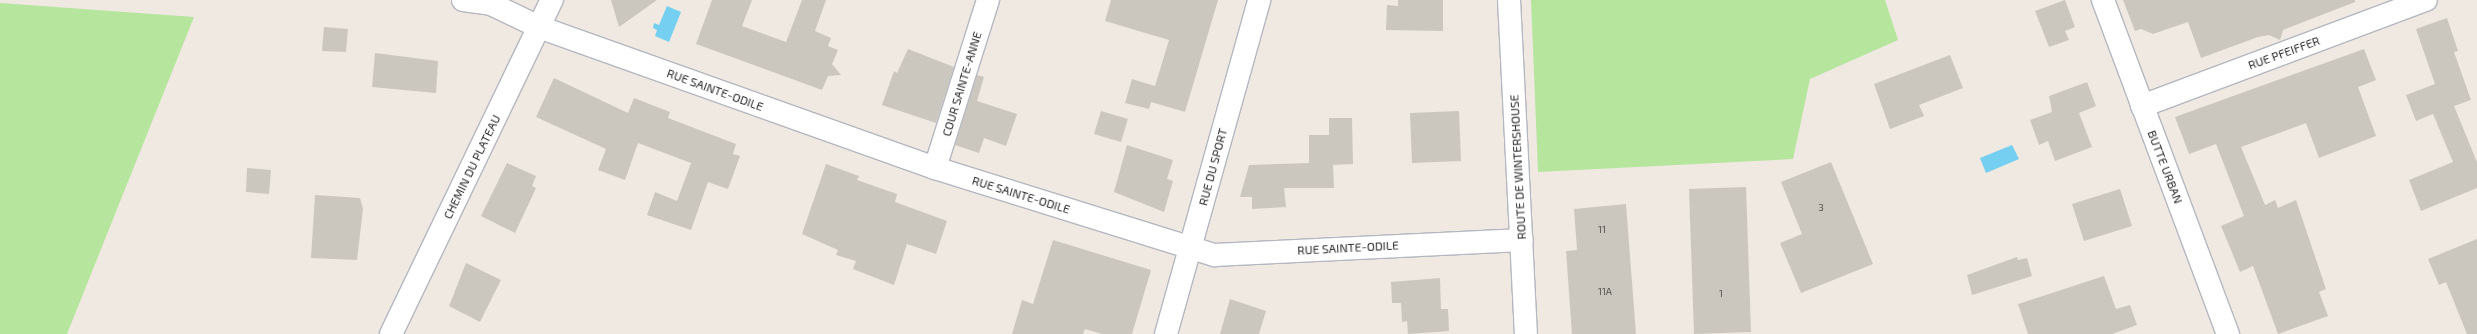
<!DOCTYPE html>
<style>
body{margin:0}
#map{position:relative;width:2477px;height:334px;overflow:hidden;background:#efe9e1;font-family:"Exo 2",sans-serif}
div>[style]{position:absolute}
[style*='--x']{left:calc(var(--x)*1px);top:calc(var(--y)*1px);width:calc(var(--w)*1px);rotate:calc(var(--a)*1deg)}
.green>*{inset:0;background:#b6e59e}
.water>*{inset:0;background:#75cff0}
.building>*{inset:0;background:#cbc7bf}
.roads{filter:drop-shadow(1px 0 #b4b7c1) drop-shadow(-1px 0 #b4b7c1) drop-shadow(0 1px #b4b7c1) drop-shadow(0 -1px #b4b7c1)}
.minor>*{height:22px;margin:-11px;padding:0 11px;transform-origin:11px;border-radius:11px;background:#fff}
span{translate:-50% -50%;white-space:nowrap;text-align:center;line-height:1.15;-webkit-text-stroke:3px #fff;paint-order:stroke}
.number-label{font-size:10px;color:#555452}
.number-label span{-webkit-text-stroke-width:0}
.street-label{font-size:12px;color:#2e2e2e}
</style>
<div id="map">
<div class="green">
<div style="clip-path:polygon(1531px 0,1885px 0,1898px 40px,1810px 79px,1793px 159px,1538px 172px)"></div>
<div style="clip-path:polygon(0 3px,194px 17px,67px 334px,0 334px)"></div>
</div>
<div class="water">
<div style="clip-path:polygon(667px 6px,681px 12px,669px 42px,655px 36px,657px 30px,653px 28px,654px 23px,659px 25px)"></div>
<div style="clip-path:polygon(2012px 145px,2019px 159px,1986px 173px,1980px 158px)"></div>
</div>
<div class="building">
<div style="clip-path:polygon(611px 0,657px 0,619px 27px)"></div>
<div style="clip-path:polygon(712px 0,752px 0,742px 26px,786px 42px,802px 0,826px 0,815px 31px,831px 38px,828px 46px,838px 50px,832px 64px,841px 75px,828px 76px,822px 90px,696px 44px)"></div>
<div style="clip-path:polygon(1111px 0,1218px 0,1185px 112px,1151px 102px,1149px 109px,1125px 103px,1132px 79px,1155px 86px,1169px 40px,1105px 21px)"></div>
<div style="clip-path:polygon(1398px 0,1443px 0,1443px 31px,1386px 30px,1387px 5px,1398px 6px)"></div>
<div style="clip-path:polygon(2065px 0,2075px 27px,2065px 31px,2069px 40px,2049px 47px,2035px 11px)"></div>
<div style="clip-path:polygon(2123px 0,2355px 0,2355px 2px,2283px 30px,2280px 40px,2269px 35px,2258px 37px,2201px 58px,2188px 22px,2153px 34px,2141px 29px,2135px 31px)"></div>
<div style="clip-path:polygon(2447px 18px,2458px 51px,2454px 52px,2471px 100px,2454px 106px,2477px 162px,2477px 188px,2421px 211px,2409px 180px,2453px 162px,2433px 114px,2416px 121px,2406px 95px,2435px 84px,2416px 29px)"></div>
<div style="clip-path:polygon(324px 27px,348px 29px,346px 52px,322px 51px)"></div>
<div style="clip-path:polygon(908px 49px,954px 67px,936px 123px,882px 105px,894px 71px,897px 73px)"></div>
<div style="clip-path:polygon(2364px 49px,2376px 80px,2358px 87px,2376px 136px,2319px 158px,2306px 123px,2241px 147px,2265px 205px,2275px 200px,2278px 208px,2296px 200px,2326px 289px,2319px 292px,2328px 316px,2278px 334px,2253px 266px,2240px 272px,2221px 226px,2244px 216px,2216px 144px,2189px 154px,2175px 117px)"></div>
<div style="clip-path:polygon(375px 53px,438px 61px,436px 93px,372px 87px)"></div>
<div style="clip-path:polygon(1950px 55px,1963px 88px,1919px 105px,1924px 116px,1890px 129px,1874px 84px)"></div>
<div style="clip-path:polygon(977px 75px,984px 77px,977px 101px,1017px 114px,1006px 146px,984px 138px,979px 153px,955px 145px)"></div>
<div style="clip-path:polygon(554px 78px,628px 113px,634px 98px,670px 112px,668px 118px,736px 144px,733px 154px,740px 156px,728px 189px,708px 182px,691px 230px,647px 215px,655px 192px,677px 201px,691px 163px,638px 143px,625px 180px,598px 170px,606px 149px,536px 117px)"></div>
<div style="clip-path:polygon(2087px 82px,2096px 106px,2079px 113px,2092px 147px,2055px 161px,2048px 141px,2039px 145px,2030px 120px,2052px 112px,2049px 96px)"></div>
<div style="clip-path:polygon(1101px 111px,1128px 119px,1121px 142px,1094px 134px)"></div>
<div style="clip-path:polygon(1459px 111px,1461px 161px,1412px 163px,1410px 113px)"></div>
<div style="clip-path:polygon(1329px 118px,1352px 118px,1353px 164px,1333px 165px,1334px 188px,1284px 188px,1286px 207px,1252px 209px,1252px 197px,1240px 197px,1249px 165px,1309px 163px,1309px 135px,1329px 135px)"></div>
<div style="clip-path:polygon(1127px 145px,1173px 160px,1167px 179px,1173px 181px,1164px 212px,1114px 192px)"></div>
<div style="clip-path:polygon(1831px 162px,1873px 264px,1801px 293px,1780px 243px,1802px 234px,1781px 182px)"></div>
<div style="clip-path:polygon(507px 163px,536px 176px,532px 186px,536px 188px,515px 233px,481px 216px)"></div>
<div style="clip-path:polygon(826px 164px,859px 176px,857px 180px,897px 194px,895px 202px,947px 221px,936px 254px,907px 244px,894px 285px,853px 269px,856px 261px,836px 255px,838px 250px,802px 234px)"></div>
<div style="clip-path:polygon(247px 168px,271px 170px,269px 194px,246px 192px)"></div>
<div style="clip-path:polygon(1746px 187px,1751px 332px,1694px 334px,1689px 189px)"></div>
<div style="clip-path:polygon(2120px 189px,2132px 226px,2084px 241px,2072px 204px)"></div>
<div style="clip-path:polygon(315px 195px,360px 198px,363px 209px,357px 260px,311px 258px)"></div>
<div style="clip-path:polygon(1626px 204px,1636px 334px,1572px 334px,1566px 251px,1577px 250px,1574px 209px)"></div>
<div style="clip-path:polygon(2477px 239px,2477px 334px,2467px 334px,2446px 282px,2439px 285px,2428px 259px)"></div>
<div style="clip-path:polygon(1053px 240px,1151px 270px,1132px 334px,1102px 334px,1085px 329px,1083px 334px,1012px 334px,1022px 300px,1033px 304px)"></div>
<div style="clip-path:polygon(2017px 257px,2018px 260px,2027px 258px,2032px 276px,1972px 295px,1967px 275px)"></div>
<div style="clip-path:polygon(466px 263px,501px 280px,480px 322px,449px 306px)"></div>
<div style="clip-path:polygon(2104px 276px,2116px 309px,2130px 305px,2137px 325px,2112px 334px,2028px 334px,2018px 304px)"></div>
<div style="clip-path:polygon(1440px 278px,1441px 309px,1448px 309px,1449px 331px,1408px 334px,1407px 321px,1402px 322px,1401px 303px,1392px 303px,1391px 282px)"></div>
<div style="clip-path:polygon(1230px 299px,1266px 311px,1259px 334px,1220px 334px)"></div>
</div>
<div class="roads">
<div class="minor">
<div style="--x:463;--y:0;--w:28;--a:8"></div>
<div style="--x:491;--y:4;--w:53;--a:25.6"></div>
<div style="--x:539;--y:27;--w:420;--a:19.6"></div>
<div style="--x:935;--y:168;--w:293;--a:17.3"></div>
<div style="--x:1215;--y:255;--w:307;--a:-2.8"></div>
<div style="--x:1509;--y:0;--w:334;--a:87.1"></div>
<div style="--x:2103;--y:0;--w:357;--a:69.5"></div>
<div style="--x:2142;--y:106;--w:303;--a:-20.5"></div>
<div style="--x:935;--y:168;--w:176;--a:-72.5"></div>
<div style="--x:391;--y:334;--w:371;--a:-64.3"></div>
<div style="--x:1166;--y:334;--w:347;--a:-74.4"></div>
</div>
</div>
<div class="number-label">
<span style="left:1821px;top:208px">3</span>
<span style="left:1602px;top:230px">11</span>
<span style="left:1605px;top:292px">11A</span>
<span style="left:1721px;top:294px">1</span>
</div>
<div class="street-label">
<span style="left:2284px;top:53px;rotate:-20deg">RUE PFEIFFER</span>
<span style="left:962px;top:84px;rotate:-73deg">COUR SAINTE-ANNE</span>
<span style="left:715px;top:90px;rotate:20deg">RUE SAINTE-ODILE</span>
<span style="left:472px;top:167px;rotate:-64deg">CHEMIN DU PLATEAU</span>
<span style="left:1213px;top:167px;rotate:-75deg">RUE DU SPORT</span>
<span style="left:1518px;top:167px;rotate:-93deg">ROUTE DE WINTERSHOUSE</span>
<span style="left:2165px;top:167px;rotate:69deg">BUTTE URBAN</span>
<span style="left:1021px;top:195px;rotate:17deg">RUE SAINTE-ODILE</span>
<span style="left:1348px;top:248px;rotate:-3deg">RUE SAINTE-ODILE</span>
</div>
</div>
